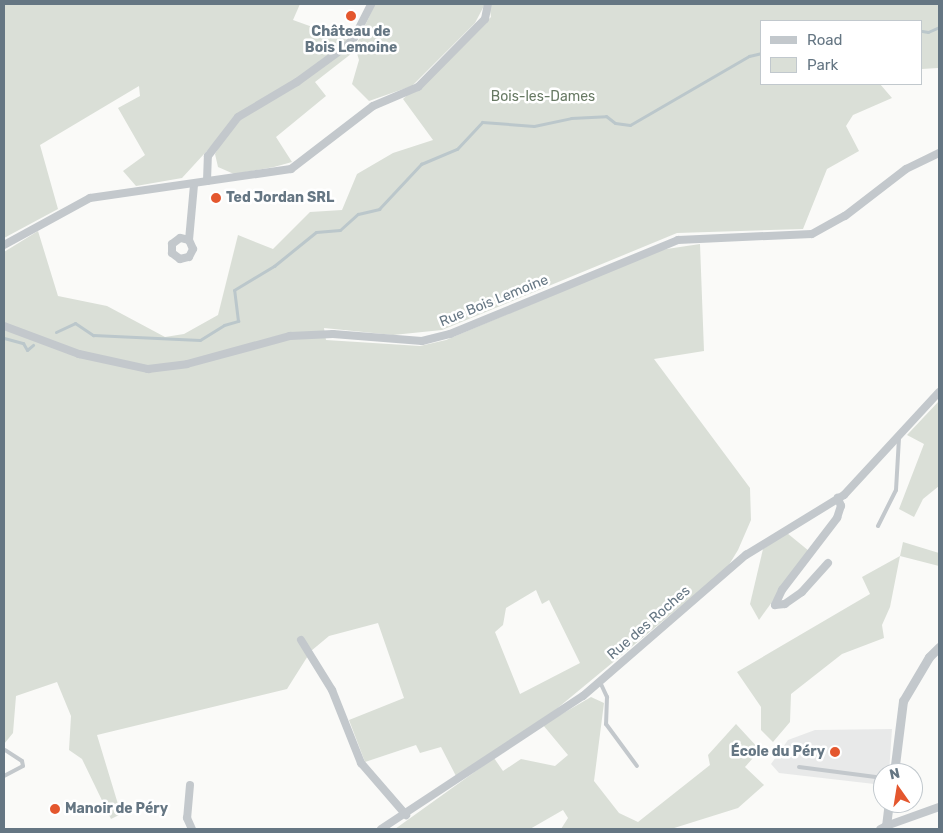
<!DOCTYPE html>
<meta charset="utf-8">
<style>
body{margin:0}
#map{position:relative;width:943px;height:833px;overflow:hidden;background:#fafaf8;font-family:Rubik,sans-serif}
div>[style]{position:absolute}
[style*='--x']{left:calc(var(--x)*1px);top:calc(var(--y)*1px);width:calc(var(--w)*1px);rotate:calc(var(--a)*1deg)}
.built>*{inset:0;background:#e8e9e9}
.green>*{inset:0;background:#dadfd7}
.stream>*{height:3px;margin:-1.5px;padding:0 1.5px;transform-origin:1.5px;border-radius:1.5px;background:#bbc7cb}
.service>*{height:4px;margin:-2px;padding:0 2px;transform-origin:2px;border-radius:2px;background:#c3c8cc}
.minor>*{height:8px;margin:-4px;padding:0 4px;transform-origin:4px;border-radius:4px;background:#c3c8cc}
.tertiary>*{height:9px;margin:-4.5px;padding:0 4.5px;transform-origin:4.5px;border-radius:4.5px;background:#c3c8cc}
.dots>*{width:14px;height:14px;translate:-50% -50%;box-sizing:border-box;border:2px solid #fff;border-radius:50%}
span{translate:-50% -50%;white-space:nowrap;text-align:center;line-height:1.15;-webkit-text-stroke:5px #fff;paint-order:stroke}
.poi-label{font-size:14px;color:#657683;font-weight:700}
.left{translate:0 -50%;text-align:left}
.right{translate:-100% -50%;text-align:right}
.park-label{font-size:14px;color:#687a64}
.street-label{font-size:14px;color:#657683}
.frame{position:absolute;inset:0;border:5px solid #657683;pointer-events:none}
.legend{position:absolute;left:760px;top:20px;width:162px;height:65px;box-sizing:border-box;background:#fff;border:1px solid #c1c8cd;margin:0;padding:6px 9px;list-style:none;font-size:15px;color:#657683}
.legend li{display:flex;align-items:center;gap:10px;height:25px}
.legend b{width:25px;border:1px solid #c1c8cd}
.north{position:absolute;left:873px;top:763px;width:50px;height:50px;box-sizing:border-box;background:#fff;border:1px solid #c1c8cd;border-radius:50%;rotate:347deg;font-size:14px;font-weight:700;line-height:20px;text-align:center;color:#657683}
.north::after{content:'';display:block;margin:auto;width:18px;height:22px;background:#e4572e;clip-path:polygon(50% 0,100% 100%,50% 72%,0 100%)}
</style>
<div id="map">
<div class="built">
<div style="clip-path:polygon(892px 729px,889px 773px,883px 773px,883px 785px,779px 773px,771px 764px,788px 740px,815px 730px)"></div>
</div>
<div class="green">
<div style="clip-path:polygon(4px 4px,300px 4px,293px 20px,357px 43px,375px 4px,485px 4px,475px 23px,412px 86px,369px 101px,352px 84px,359px 60px,356px 50px,315px 82px,326px 96px,276px 137px,292px 162px,274px 167px,234px 174px,218px 167px,215px 154px,226px 135px,215px 142px,182px 178px,136px 186px,123px 171px,145px 155px,118px 108px,140px 96px,139px 86px,40px 145px,58px 209px,4px 238px)"></div>
<div style="clip-path:polygon(evenodd,489px 4px,939px 4px,938px 68px,922px 69px,922px 21px,762px 21px,762px 84px,880px 84px,892px 98px,853px 115px,846px 126px,859px 151px,827px 169px,803px 229px,677px 233px,442px 330px,393px 335px,324px 328px,326px 340px,420px 346px,446px 340px,660px 250px,700px 244px,704px 351px,654px 359px,750px 488px,751px 520px,738px 550px,727px 568px,554px 711px,456px 776px,441px 747px,420px 753px,416px 745px,365px 762px,349px 720px,404px 698px,378px 623px,329px 636px,311px 651px,287px 689px,97px 735px,121px 814px,111px 819px,82px 759px,69px 750px,71px 716px,57px 682px,16px 696px,13px 733px,4px 744px,4px 252px,38px 231px,58px 296px,107px 306px,165px 337px,184px 334px,218px 315px,238px 235px,273px 249px,310px 212px,342px 210px,357px 174px,393px 153px,433px 140px,403px 99px,491px 17px,489px 4px,536px 590px,542px 604px,549px 600px,580px 663px,520px 694px,495px 632px,503px 625px,506px 608px,536px 590px)"></div>
<div style="clip-path:polygon(939px 401px,939px 486px,923px 499px,914px 517px,899px 509px,924px 444px,907px 435px)"></div>
<div style="clip-path:polygon(787px 533px,809px 551px,759px 620px,750px 604px,763px 549px)"></div>
<div style="clip-path:polygon(903px 542px,939px 553px,939px 566px,900px 556px,890px 607px,882px 625px,884px 638px,842px 654px,791px 694px,790px 722px,773px 742px,761px 730px,761px 707px,737px 672px,870px 594px,862px 577px,900px 556px)"></div>
<div style="clip-path:polygon(591px 697px,604px 703px,594px 781px,619px 813px,638px 822px,710px 765px,708px 755px,736px 724px,760px 750px,745px 767px,764px 785px,738px 808px,671px 829px,561px 829px,568px 818px,563px 810px,530px 829px,395px 829px,494px 758px,503px 771px,521px 759px,555px 766px,568px 755px,543px 725px)"></div>
</div>
<div class="stream">
<div style="--x:922;--y:31;--w:6;--a:9"></div>
<div style="--x:928;--y:32;--w:12;--a:-24"></div>
<div style="--x:56;--y:332;--w:21;--a:-25"></div>
<div style="--x:75;--y:323;--w:22;--a:34"></div>
<div style="--x:93;--y:335;--w:107;--a:2.7"></div>
<div style="--x:200;--y:340;--w:28;--a:-32"></div>
<div style="--x:224;--y:325;--w:15;--a:-16"></div>
<div style="--x:238;--y:321;--w:31;--a:-97"></div>
<div style="--x:234;--y:290;--w:47;--a:-31"></div>
<div style="--x:274;--y:266;--w:54;--a:-39"></div>
<div style="--x:316;--y:232;--w:24;--a:-5"></div>
<div style="--x:340;--y:230;--w:24;--a:-42"></div>
<div style="--x:358;--y:214;--w:22;--a:-13"></div>
<div style="--x:379;--y:209;--w:62;--a:-47"></div>
<div style="--x:421;--y:164;--w:39;--a:-23"></div>
<div style="--x:457;--y:149;--w:37;--a:-47"></div>
<div style="--x:482;--y:122;--w:52;--a:4.4"></div>
<div style="--x:534;--y:126;--w:38;--a:-12"></div>
<div style="--x:571;--y:118;--w:35;--a:-3"></div>
<div style="--x:606;--y:116;--w:11;--a:38"></div>
<div style="--x:615;--y:123;--w:15;--a:8"></div>
<div style="--x:630;--y:125;--w:138;--a:-30.1"></div>
<div style="--x:749;--y:56;--w:13;--a:-13"></div>
<div style="--x:4;--y:338;--w:20;--a:15"></div>
<div style="--x:23;--y:343;--w:8;--a:60"></div>
<div style="--x:27;--y:350;--w:8;--a:-40"></div>
</div>
<div class="service">
<div style="--x:878;--y:526;--w:40;--a:-63.4"></div>
<div style="--x:896;--y:490;--w:52;--a:-86.7"></div>
<div style="--x:600;--y:682;--w:17;--a:65"></div>
<div style="--x:607;--y:697;--w:27;--a:92"></div>
<div style="--x:606;--y:724;--w:52;--a:53.6"></div>
<div style="--x:799;--y:767;--w:85;--a:7.5"></div>
<div style="--x:4;--y:776;--w:21;--a:-28"></div>
<div style="--x:23;--y:766;--w:5;--a:-101"></div>
<div style="--x:22;--y:761;--w:20;--a:-147"></div>
</div>
<div class="minor">
<div style="--x:207;--y:181;--w:25;--a:-88"></div>
<div style="--x:208;--y:156;--w:49;--a:-52.4"></div>
<div style="--x:238;--y:117;--w:69;--a:-30.7"></div>
<div style="--x:297;--y:82;--w:59;--a:-36.1"></div>
<div style="--x:345;--y:47;--w:13;--a:-45"></div>
<div style="--x:354;--y:38;--w:38;--a:-63"></div>
<div style="--x:189;--y:240;--w:9;--a:-167"></div>
<div style="--x:180;--y:238;--w:10;--a:143"></div>
<div style="--x:172;--y:244;--w:9;--a:90"></div>
<div style="--x:172;--y:253;--w:10;--a:37"></div>
<div style="--x:180;--y:259;--w:9;--a:-13"></div>
<div style="--x:189;--y:257;--w:9;--a:-63"></div>
<div style="--x:193;--y:249;--w:10;--a:-114"></div>
<div style="--x:189;--y:240;--w:55;--a:-84.8"></div>
<div style="--x:4;--y:245;--w:98;--a:-28.7"></div>
<div style="--x:90;--y:198;--w:203;--a:-8.2"></div>
<div style="--x:291;--y:169;--w:103;--a:-37.5"></div>
<div style="--x:373;--y:106;--w:49;--a:-22.9"></div>
<div style="--x:418;--y:87;--w:95;--a:-45.4"></div>
<div style="--x:485;--y:19;--w:15;--a:-79"></div>
<div style="--x:4;--y:326;--w:80;--a:20.5"></div>
<div style="--x:79;--y:354;--w:71;--a:12.3"></div>
<div style="--x:148;--y:369;--w:39;--a:-7"></div>
<div style="--x:187;--y:364;--w:107;--a:-15.2"></div>
<div style="--x:290;--y:336;--w:43;--a:-2.7"></div>
<div style="--x:333;--y:334;--w:89;--a:4.5"></div>
<div style="--x:422;--y:341;--w:29;--a:-14"></div>
<div style="--x:450;--y:334;--w:247;--a:-22.4"></div>
<div style="--x:678;--y:240;--w:134;--a:-2.6"></div>
<div style="--x:812;--y:234;--w:38;--a:-29"></div>
<div style="--x:845;--y:216;--w:77;--a:-37.6"></div>
<div style="--x:906;--y:169;--w:37;--a:-26"></div>
<div style="--x:828;--y:563;--w:39;--a:132"></div>
<div style="--x:802;--y:592;--w:21;--a:145"></div>
<div style="--x:785;--y:604;--w:10;--a:174"></div>
<div style="--x:775;--y:605;--w:17;--a:-65"></div>
<div style="--x:782;--y:590;--w:91;--a:-52.6"></div>
<div style="--x:837;--y:518;--w:13;--a:-72"></div>
<div style="--x:841;--y:506;--w:9;--a:-111"></div>
<div style="--x:301;--y:640;--w:59;--a:58.2"></div>
<div style="--x:332;--y:690;--w:79;--a:68.3"></div>
<div style="--x:361;--y:763;--w:69;--a:49.1"></div>
<div style="--x:190;--y:785;--w:33;--a:95"></div>
<div style="--x:187;--y:818;--w:12;--a:66"></div>
<div style="--x:886;--y:826;--w:56;--a:-19.7"></div>
<div style="--x:381;--y:829;--w:242;--a:-33.4"></div>
<div style="--x:583;--y:696;--w:216;--a:-40.9"></div>
<div style="--x:746;--y:555;--w:115;--a:-31.5"></div>
<div style="--x:844;--y:495;--w:140;--a:-47.3"></div>
</div>
<div class="tertiary">
<div style="--x:894;--y:773;--w:73;--a:-82.9"></div>
<div style="--x:903;--y:701;--w:51;--a:-59.4"></div>
<div style="--x:929;--y:657;--w:14;--a:-45"></div>
<div style="--x:880;--y:829;--w:7;--a:-27"></div>
<div style="--x:886;--y:826;--w:23;--a:-83"></div>
</div>
<div class="dots">
<div style="left:351px;top:16px;background:#e4572e"></div>
<div style="left:216px;top:198px;background:#e4572e"></div>
<div style="left:835px;top:752px;background:#e4572e"></div>
<div style="left:55px;top:809px;background:#e4572e"></div>
</div>
<div class="poi-label">
<span style="left:351px;top:40px">Château de<br>Bois Lemoine</span>
<span class="left" style="left:226px;top:198px">Ted Jordan SRL</span>
<span class="right" style="left:825px;top:752px">École du Péry</span>
<span class="left" style="left:65px;top:809px">Manoir de Péry</span>
</div>
<div class="park-label">
<span style="left:543px;top:97px">Bois-les-Dames</span>
</div>
<div class="street-label">
<span style="left:494px;top:301px;rotate:-22deg">Rue Bois Lemoine</span>
<span style="left:649px;top:623px;rotate:-41deg">Rue des Roches</span>
</div>
<div class="frame"></div>
<ul class="legend">
<li><b style="height:6px;background:#c3c8cc"></b>Road</li>
<li><b style="height:14px;background:#dadfd7"></b>Park</li>
</ul>
<div class="north">N</div>
</div>
